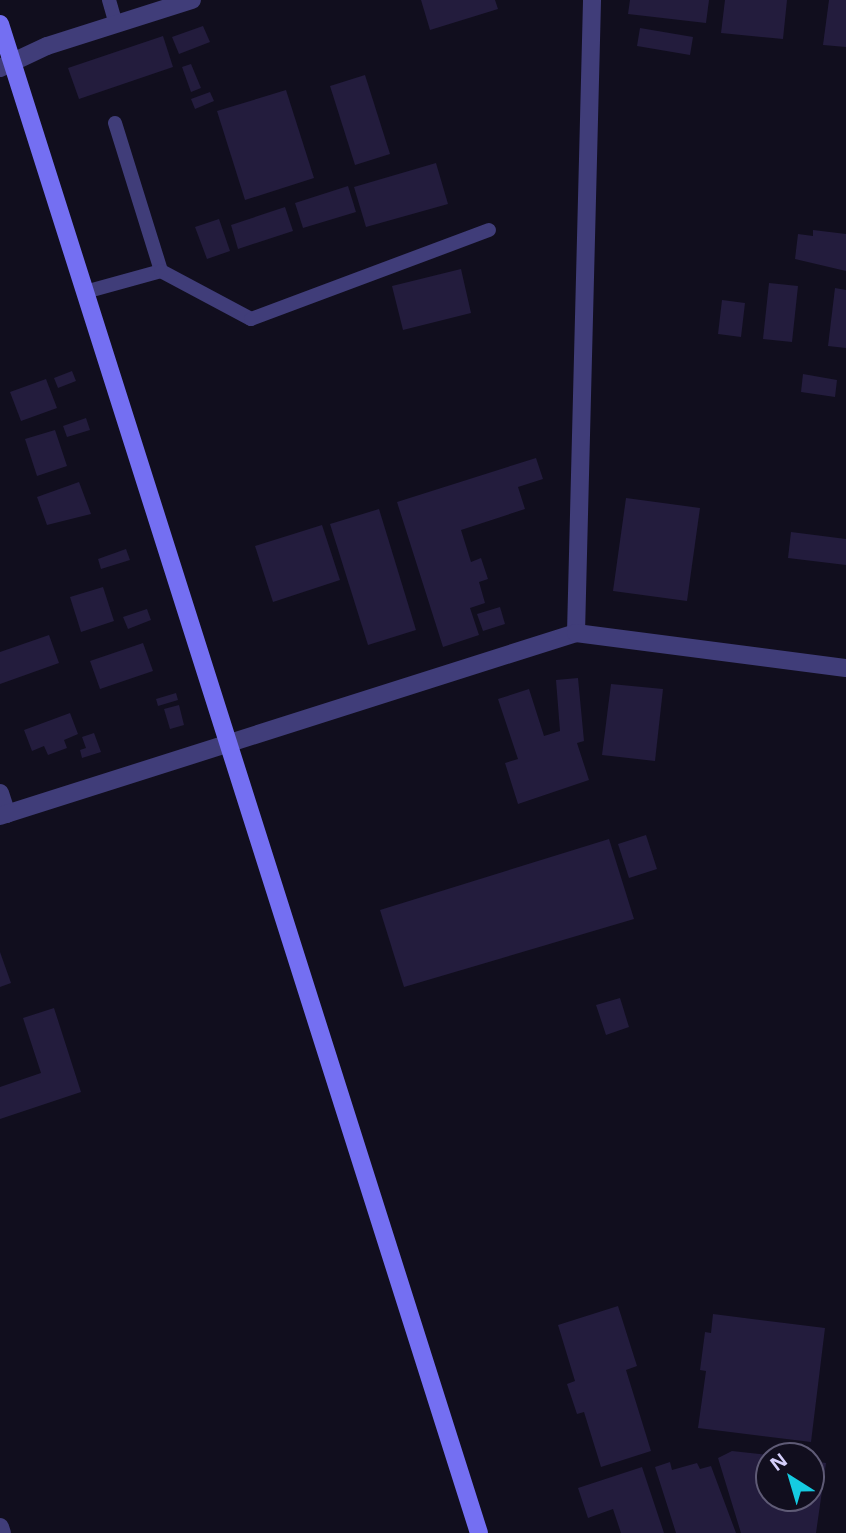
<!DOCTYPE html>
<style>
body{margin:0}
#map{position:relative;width:846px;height:1533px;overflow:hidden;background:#110e1e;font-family:"Noto Sans",sans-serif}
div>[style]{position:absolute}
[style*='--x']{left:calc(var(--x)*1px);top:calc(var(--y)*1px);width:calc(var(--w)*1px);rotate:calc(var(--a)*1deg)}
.building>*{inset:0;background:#231c3d}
.lane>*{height:14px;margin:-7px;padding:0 7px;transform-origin:7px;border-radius:7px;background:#403d79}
.street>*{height:18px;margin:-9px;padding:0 9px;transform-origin:9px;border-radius:9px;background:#403d79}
.secondary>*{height:18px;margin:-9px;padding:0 9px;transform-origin:9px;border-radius:9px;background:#746ff2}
span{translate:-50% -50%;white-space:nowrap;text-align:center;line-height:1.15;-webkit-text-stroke:5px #110e1e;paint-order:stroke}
.north{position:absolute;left:755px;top:1442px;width:70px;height:70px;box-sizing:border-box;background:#110e1e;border:2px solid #5f5b76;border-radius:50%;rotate:323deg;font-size:19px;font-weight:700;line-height:28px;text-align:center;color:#d5cffb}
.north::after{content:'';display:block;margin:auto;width:24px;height:32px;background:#15cbe1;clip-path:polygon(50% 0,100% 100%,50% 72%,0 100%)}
</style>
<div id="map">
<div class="building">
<div style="clip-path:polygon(421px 0,495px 0,498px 9px,430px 30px)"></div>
<div style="clip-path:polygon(630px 0,709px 0,706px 23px,628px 14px)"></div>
<div style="clip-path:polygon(725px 0,787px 0,783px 39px,721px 33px)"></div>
<div style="clip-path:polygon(829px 0,846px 0,846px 47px,823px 45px)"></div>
<div style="clip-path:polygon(203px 26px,210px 42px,179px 54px,172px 37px)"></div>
<div style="clip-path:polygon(640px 28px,693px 37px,690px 55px,637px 46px)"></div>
<div style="clip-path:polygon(163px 36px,173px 67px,79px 99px,68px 68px)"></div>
<div style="clip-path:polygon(191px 64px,201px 88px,191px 92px,182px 67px)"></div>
<div style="clip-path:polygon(365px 75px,390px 154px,355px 165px,330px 86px)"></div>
<div style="clip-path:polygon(286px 90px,314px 178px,245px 200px,217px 111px)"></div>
<div style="clip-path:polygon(210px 92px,214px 101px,195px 109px,191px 99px)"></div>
<div style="clip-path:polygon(436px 163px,448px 204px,366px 227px,354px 187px)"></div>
<div style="clip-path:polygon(348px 186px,356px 212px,303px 228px,295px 203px)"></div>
<div style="clip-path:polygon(285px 207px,293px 231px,238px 249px,231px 225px)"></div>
<div style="clip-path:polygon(219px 219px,230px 251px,207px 259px,195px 227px)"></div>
<div style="clip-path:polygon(813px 230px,846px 234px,846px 271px,795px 259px,798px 234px,813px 236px)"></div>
<div style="clip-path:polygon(461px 269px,471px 313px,403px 330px,392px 286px)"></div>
<div style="clip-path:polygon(769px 283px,798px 286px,792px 342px,763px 339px)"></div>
<div style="clip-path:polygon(835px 288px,846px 290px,846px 348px,828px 346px)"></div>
<div style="clip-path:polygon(722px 300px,745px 303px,741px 337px,718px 334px)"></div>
<div style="clip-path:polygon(72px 371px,76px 381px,58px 388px,54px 378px)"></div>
<div style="clip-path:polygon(803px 374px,837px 380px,835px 397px,801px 392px)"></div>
<div style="clip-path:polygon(46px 379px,57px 408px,21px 421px,10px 392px)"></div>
<div style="clip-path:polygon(86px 418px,90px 430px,67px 437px,63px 426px)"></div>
<div style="clip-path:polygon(55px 430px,67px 466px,37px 476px,25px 439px)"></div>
<div style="clip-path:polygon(536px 458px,543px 479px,518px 487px,525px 509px,461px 530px,471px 562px,481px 558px,488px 579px,479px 582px,485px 603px,470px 608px,479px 635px,443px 647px,397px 502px)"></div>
<div style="clip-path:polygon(79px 482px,91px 514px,47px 525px,37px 497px)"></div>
<div style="clip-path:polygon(626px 498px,700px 508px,687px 601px,613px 591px)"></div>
<div style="clip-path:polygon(379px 509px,416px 630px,368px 645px,330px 524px)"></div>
<div style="clip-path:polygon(322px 525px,340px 580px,273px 602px,255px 546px)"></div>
<div style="clip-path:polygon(791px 532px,846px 539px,846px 565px,788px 558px)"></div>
<div style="clip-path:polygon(126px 549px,130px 560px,101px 569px,98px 559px)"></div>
<div style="clip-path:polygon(103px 587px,114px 621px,81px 632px,70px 597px)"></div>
<div style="clip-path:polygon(500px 607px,505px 624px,483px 631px,477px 614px)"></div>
<div style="clip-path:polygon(147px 609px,151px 620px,128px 629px,123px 617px)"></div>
<div style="clip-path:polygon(49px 635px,59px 663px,0 684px,0 652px)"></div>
<div style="clip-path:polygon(143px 643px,153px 671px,100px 689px,90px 661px)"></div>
<div style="clip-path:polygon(578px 678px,584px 741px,577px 743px,589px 780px,518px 804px,505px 763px,518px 759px,498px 699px,529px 689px,544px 736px,560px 731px,556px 680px)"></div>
<div style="clip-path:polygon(611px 684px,663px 689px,655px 761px,602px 755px)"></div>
<div style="clip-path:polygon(176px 693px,178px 700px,158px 706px,156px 699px)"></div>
<div style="clip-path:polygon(179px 705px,184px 725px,170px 729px,164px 709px)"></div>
<div style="clip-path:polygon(70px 713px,78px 734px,64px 740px,67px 748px,48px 755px,44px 746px,32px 751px,24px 730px)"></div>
<div style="clip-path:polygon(94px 733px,101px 752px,82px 758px,80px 750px,86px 748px,82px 737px)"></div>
<div style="clip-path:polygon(646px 835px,657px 869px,629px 878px,618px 844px)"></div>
<div style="clip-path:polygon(609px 839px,634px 919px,404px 987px,380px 910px)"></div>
<div style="clip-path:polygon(0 952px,11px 983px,0 987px)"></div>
<div style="clip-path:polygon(620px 998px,629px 1027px,606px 1035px,596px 1005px)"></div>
<div style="clip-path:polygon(54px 1008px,81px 1092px,0 1119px,0 1087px,41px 1073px,23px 1018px)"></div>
<div style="clip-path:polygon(618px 1306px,637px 1366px,626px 1370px,651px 1451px,601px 1467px,584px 1412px,577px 1414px,567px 1384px,575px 1381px,558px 1325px)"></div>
<div style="clip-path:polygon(713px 1314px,825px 1328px,811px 1442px,698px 1428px,706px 1371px,700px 1370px,705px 1332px,711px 1333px)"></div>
<div style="clip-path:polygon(732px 1451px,769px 1455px,769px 1498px,811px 1498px,811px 1461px,826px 1463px,816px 1533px,741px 1533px,718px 1458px)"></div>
<div style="clip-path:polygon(670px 1462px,672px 1470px,697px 1463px,700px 1469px,711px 1466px,736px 1533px,676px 1533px,655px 1467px)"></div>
<div style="clip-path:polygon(642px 1467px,664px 1533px,621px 1533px,613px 1509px,588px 1518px,578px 1488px)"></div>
</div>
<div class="lane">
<div style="--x:109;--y:0;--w:25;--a:74"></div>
<div style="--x:115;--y:123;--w:155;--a:72.7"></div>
<div style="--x:85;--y:292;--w:79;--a:-15.4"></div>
<div style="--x:161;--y:271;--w:102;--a:28.1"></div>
<div style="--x:251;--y:319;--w:254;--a:-20.5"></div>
</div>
<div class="street">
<div style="--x:0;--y:68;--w:52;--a:-25.1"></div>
<div style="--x:47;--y:46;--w:152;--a:-17.6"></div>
<div style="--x:576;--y:633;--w:633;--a:-88.55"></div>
<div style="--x:0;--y:793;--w:22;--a:72"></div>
<div style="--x:0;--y:816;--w:604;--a:-17.63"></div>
<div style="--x:576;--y:633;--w:272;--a:7.4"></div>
<div style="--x:0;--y:1527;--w:6;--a:72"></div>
</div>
<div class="secondary">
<div style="--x:0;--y:24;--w:1583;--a:72.39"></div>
</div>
<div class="north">N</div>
</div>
